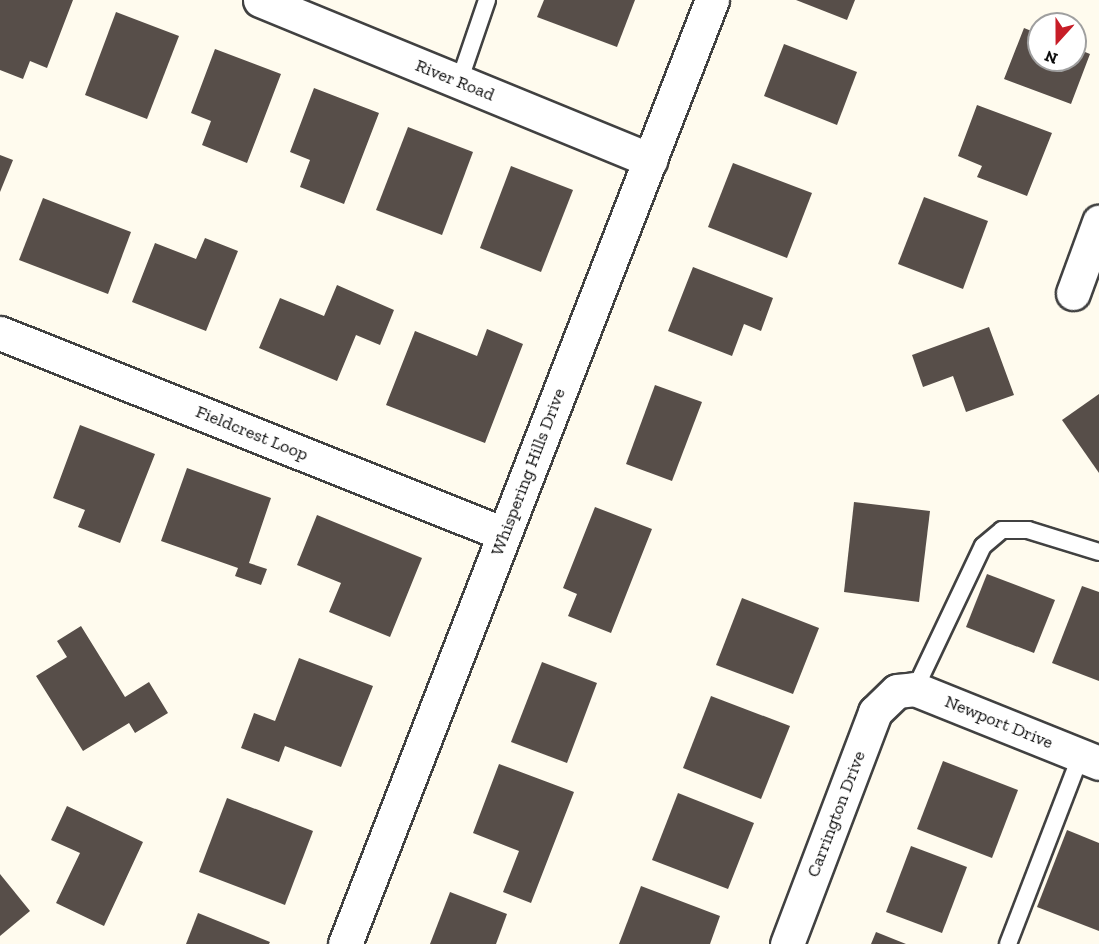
<!DOCTYPE html>
<style>
body{margin:0}
#map{position:relative;width:1099px;height:944px;overflow:hidden;background:#fffbee;font-family:"Zilla Slab",serif}
div>[style]{position:absolute}
[style*='--x']{left:calc(var(--x)*1px);top:calc(var(--y)*1px);width:calc(var(--w)*1px);rotate:calc(var(--a)*1deg)}
.building>*{inset:0;background:#574e49}
.roads{filter:drop-shadow(2px 0 #414141) drop-shadow(-2px 0 #414141) drop-shadow(0 2px #414141) drop-shadow(0 -2px #414141)}
.service>*{height:16px;margin:-8px;padding:0 8px;transform-origin:8px;border-radius:8px;background:#fff}
.minor>*{height:33px;margin:-16.5px;padding:0 16.5px;transform-origin:16.5px;border-radius:16.5px;background:#fff}
span{translate:-50% -50%;white-space:nowrap;text-align:center;line-height:1.15;-webkit-text-stroke:6px #fff;paint-order:stroke}
.street-label{font-size:18px;color:#0e0e0e}
.north{position:absolute;left:1027px;top:12px;width:60px;height:60px;box-sizing:border-box;background:#fff;border:2px solid #9f9f9f;border-radius:50%;rotate:201deg;font-size:16px;font-weight:700;line-height:24px;text-align:center;color:#0e0e0e}
.north::after{content:'';display:block;margin:auto;width:21px;height:27px;background:#c71d27;clip-path:polygon(50% 0,100% 100%,50% 72%,0 100%)}
</style>
<div id="map">
<div class="building">
<div style="clip-path:polygon(0 0,73px 0,47px 68px,30px 61px,23px 79px,0 70px)"></div>
<div style="clip-path:polygon(544px 0,635px 0,617px 47px,537px 17px)"></div>
<div style="clip-path:polygon(796px 0,855px 0,847px 20px)"></div>
<div style="clip-path:polygon(116px 12px,179px 36px,147px 119px,85px 95px)"></div>
<div style="clip-path:polygon(1024px 28px,1039px 34px,1039px 60px,1075px 60px,1075px 48px,1090px 54px,1071px 104px,1004px 79px)"></div>
<div style="clip-path:polygon(784px 44px,857px 72px,837px 125px,764px 96px)"></div>
<div style="clip-path:polygon(215px 49px,281px 74px,247px 163px,202px 145px,211px 121px,191px 113px)"></div>
<div style="clip-path:polygon(314px 88px,379px 113px,344px 204px,300px 187px,310px 160px,290px 152px)"></div>
<div style="clip-path:polygon(977px 105px,1052px 133px,1027px 196px,977px 177px,982px 166px,958px 156px)"></div>
<div style="clip-path:polygon(408px 127px,473px 152px,442px 235px,376px 210px)"></div>
<div style="clip-path:polygon(0 155px,13px 160px,0 192px)"></div>
<div style="clip-path:polygon(733px 163px,812px 193px,787px 258px,708px 227px)"></div>
<div style="clip-path:polygon(511px 166px,573px 190px,541px 272px,480px 248px)"></div>
<div style="clip-path:polygon(924px 197px,988px 221px,963px 289px,898px 264px)"></div>
<div style="clip-path:polygon(43px 198px,131px 232px,108px 294px,19px 260px)"></div>
<div style="clip-path:polygon(205px 238px,238px 251px,206px 331px,132px 302px,155px 243px,196px 259px)"></div>
<div style="clip-path:polygon(693px 267px,773px 298px,761px 331px,744px 324px,732px 356px,668px 331px)"></div>
<div style="clip-path:polygon(337px 285px,394px 310px,380px 345px,356px 335px,337px 381px,259px 348px,280px 298px,324px 316px)"></div>
<div style="clip-path:polygon(989px 327px,1014px 395px,966px 412px,953px 376px,923px 387px,912px 355px)"></div>
<div style="clip-path:polygon(487px 329px,523px 344px,485px 443px,386px 405px,415px 331px,477px 356px)"></div>
<div style="clip-path:polygon(655px 385px,702px 402px,672px 481px,626px 464px)"></div>
<div style="clip-path:polygon(1099px 394px,1099px 473px,1062px 420px)"></div>
<div style="clip-path:polygon(80px 425px,155px 454px,120px 543px,78px 527px,85px 510px,53px 498px)"></div>
<div style="clip-path:polygon(187px 468px,271px 498px,249px 563px,267px 569px,261px 585px,235px 576px,238px 568px,161px 541px)"></div>
<div style="clip-path:polygon(854px 502px,930px 511px,919px 602px,844px 592px)"></div>
<div style="clip-path:polygon(595px 507px,652px 529px,611px 633px,568px 616px,577px 594px,563px 588px)"></div>
<div style="clip-path:polygon(317px 515px,422px 558px,390px 637px,329px 612px,341px 583px,297px 565px)"></div>
<div style="clip-path:polygon(987px 574px,1055px 600px,1034px 653px,966px 627px)"></div>
<div style="clip-path:polygon(1082px 586px,1099px 592px,1099px 681px,1052px 663px)"></div>
<div style="clip-path:polygon(742px 598px,819px 628px,793px 694px,716px 665px)"></div>
<div style="clip-path:polygon(81px 626px,125px 697px,149px 682px,168px 713px,135px 733px,129px 723px,83px 751px,36px 676px,67px 657px,57px 641px)"></div>
<div style="clip-path:polygon(299px 658px,373px 686px,341px 767px,285px 746px,279px 762px,241px 748px,254px 713px,275px 721px)"></div>
<div style="clip-path:polygon(542px 662px,597px 683px,567px 763px,511px 742px)"></div>
<div style="clip-path:polygon(711px 696px,790px 726px,761px 799px,683px 768px)"></div>
<div style="clip-path:polygon(943px 761px,1018px 790px,992px 858px,917px 829px)"></div>
<div style="clip-path:polygon(499px 764px,574px 792px,531px 903px,503px 892px,519px 851px,473px 833px)"></div>
<div style="clip-path:polygon(678px 793px,754px 823px,728px 889px,652px 860px)"></div>
<div style="clip-path:polygon(227px 798px,313px 831px,285px 905px,199px 872px)"></div>
<div style="clip-path:polygon(67px 806px,143px 842px,104px 926px,56px 903px,80px 853px,51px 840px)"></div>
<div style="clip-path:polygon(1067px 830px,1099px 843px,1099px 931px,1037px 907px)"></div>
<div style="clip-path:polygon(911px 846px,967px 867px,942px 933px,886px 912px)"></div>
<div style="clip-path:polygon(0 874px,30px 911px,0 936px)"></div>
<div style="clip-path:polygon(641px 886px,720px 916px,710px 944px,619px 944px)"></div>
<div style="clip-path:polygon(450px 892px,507px 914px,496px 944px,430px 944px)"></div>
<div style="clip-path:polygon(198px 913px,270px 942px,269px 944px,186px 944px)"></div>
<div style="clip-path:polygon(876px 932px,906px 944px,871px 944px)"></div>
</div>
<div class="roads">
<div class="service">
<div style="--x:459;--y:82;--w:87;--a:-71.1"></div>
<div style="--x:915;--y:689;--w:158;--a:-64.6"></div>
<div style="--x:983;--y:546;--w:25;--a:-40"></div>
<div style="--x:1002;--y:530;--w:26;--a:0"></div>
<div style="--x:1028;--y:530;--w:74;--a:17.2"></div>
<div style="--x:1008;--y:944;--w:203;--a:-68.9"></div>
</div>
<div class="minor">
<div style="--x:260;--y:0;--w:422;--a:22.3"></div>
<div style="--x:1073;--y:293;--w:76;--a:-69.9"></div>
<div style="--x:0;--y:333;--w:543;--a:21.74"></div>
<div style="--x:345;--y:944;--w:1013;--a:-68.76"></div>
<div style="--x:787;--y:944;--w:248;--a:-69.2"></div>
<div style="--x:875;--y:712;--w:30;--a:-44"></div>
<div style="--x:897;--y:691;--w:18;--a:-6"></div>
<div style="--x:915;--y:689;--w:198;--a:21.9"></div>
</div>
</div>
<div class="street-label">
<span style="left:455px;top:80px;rotate:22deg">River Road</span>
<span style="left:252px;top:433px;rotate:22deg">Fieldcrest Loop</span>
<span style="left:528px;top:472px;rotate:-69deg">Whispering Hills Drive</span>
<span style="left:999px;top:722px;rotate:22deg">Newport Drive</span>
<span style="left:836px;top:814px;rotate:-69deg">Carrington Drive</span>
</div>
<div class="north">N</div>
</div>
